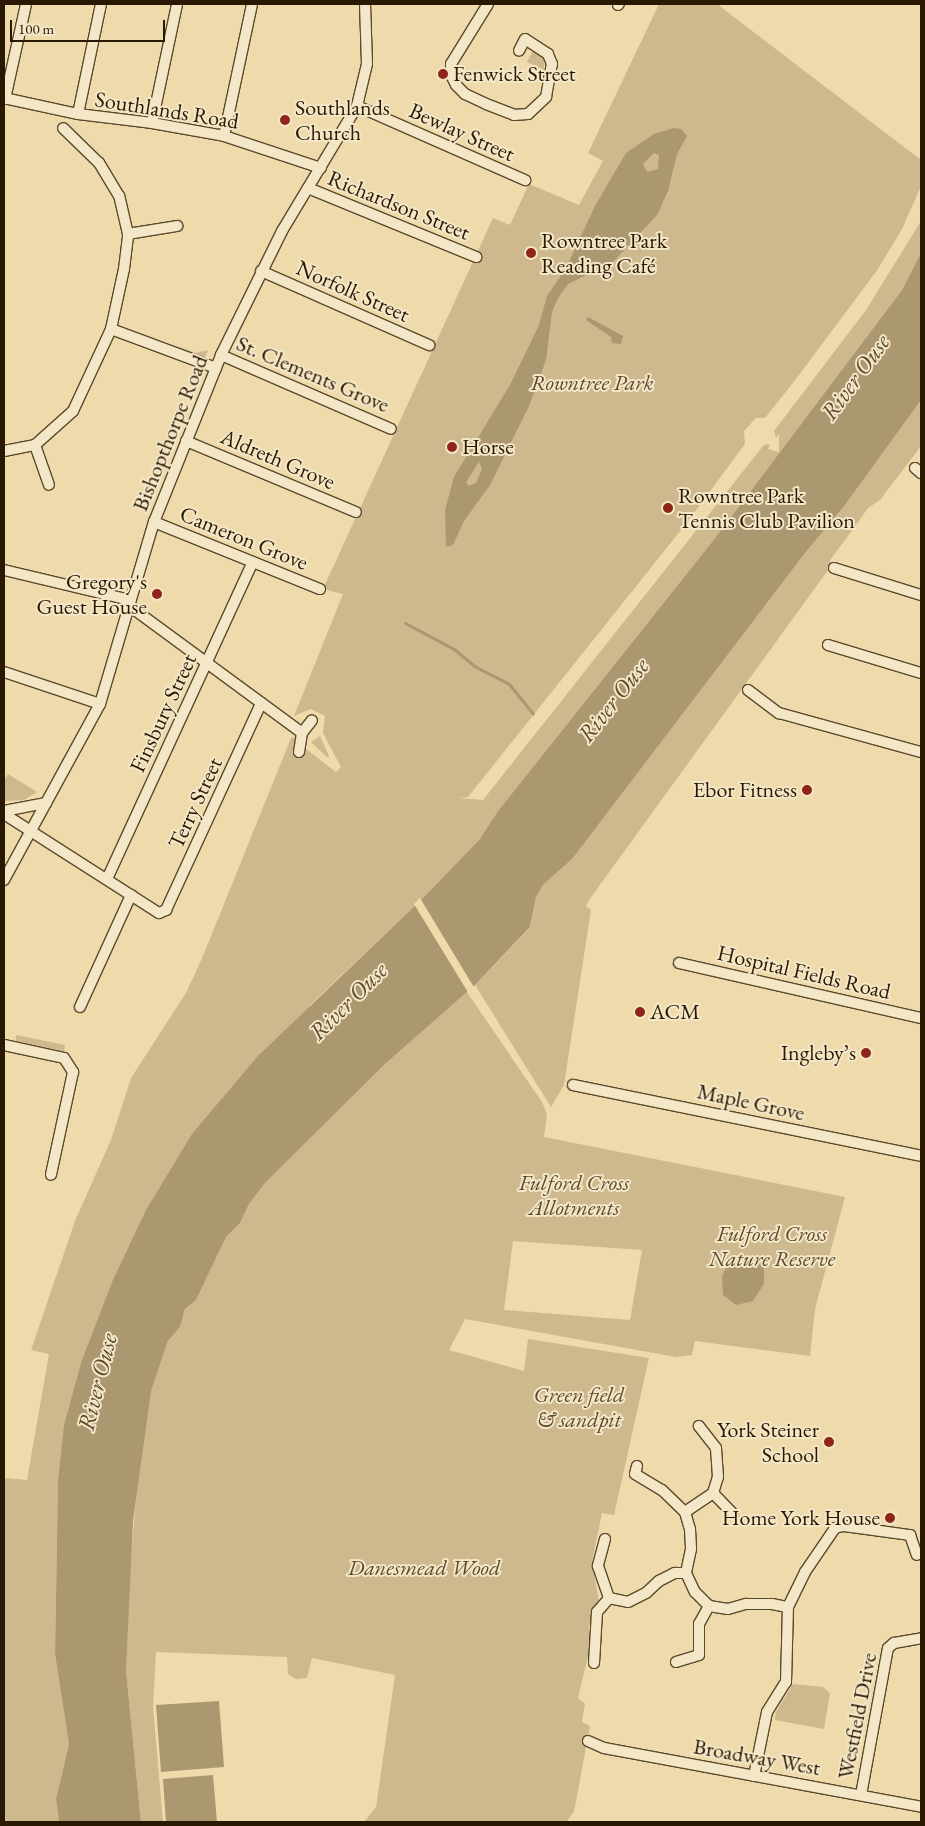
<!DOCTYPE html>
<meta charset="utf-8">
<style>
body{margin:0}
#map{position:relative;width:925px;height:1826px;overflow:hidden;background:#eedaaa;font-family:"EB Garamond",serif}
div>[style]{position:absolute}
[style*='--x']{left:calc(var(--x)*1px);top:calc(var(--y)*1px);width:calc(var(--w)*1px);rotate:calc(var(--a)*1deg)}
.green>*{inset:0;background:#cdb98d}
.water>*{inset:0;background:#ab9871}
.pier>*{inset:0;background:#eedaaa}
.stream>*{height:3px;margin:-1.5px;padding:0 1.5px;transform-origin:1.5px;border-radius:1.5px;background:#ab9871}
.roads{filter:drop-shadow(1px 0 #5b492c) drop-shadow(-1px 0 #5b492c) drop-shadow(0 1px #5b492c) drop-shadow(0 -1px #5b492c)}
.minor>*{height:10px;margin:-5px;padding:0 5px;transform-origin:5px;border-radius:5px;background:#f4e7c8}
.dots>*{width:14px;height:14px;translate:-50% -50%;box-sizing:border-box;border:2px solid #f4e7c8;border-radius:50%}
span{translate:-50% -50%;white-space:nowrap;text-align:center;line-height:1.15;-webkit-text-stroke:4px #f4e7c8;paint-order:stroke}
.poi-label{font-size:22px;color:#2a1902}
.left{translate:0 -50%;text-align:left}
.right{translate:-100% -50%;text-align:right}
.street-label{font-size:22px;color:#2a1902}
.park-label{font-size:22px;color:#5b492c;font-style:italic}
.water-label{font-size:24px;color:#5e4c2e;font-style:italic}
.frame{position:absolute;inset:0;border:5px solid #2a1902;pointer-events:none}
.scale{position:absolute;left:10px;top:20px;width:155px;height:22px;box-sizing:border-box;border:2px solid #2a1902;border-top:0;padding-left:6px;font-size:15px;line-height:18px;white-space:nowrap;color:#2a1902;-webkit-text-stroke:4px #f4e7c8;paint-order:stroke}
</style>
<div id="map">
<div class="green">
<div style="clip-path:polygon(659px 4px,717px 4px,921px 160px,921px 186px,902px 229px,878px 269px,796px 379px,765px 418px,756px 418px,744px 431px,745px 444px,685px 525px,468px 797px,459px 798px,483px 800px,763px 446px,767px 444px,770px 445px,768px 449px,779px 452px,779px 434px,776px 438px,774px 431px,866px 310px,921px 221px,921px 253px,902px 290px,716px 537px,498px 811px,479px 840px,424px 897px,310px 1005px,58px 1482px,55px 1654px,69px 1744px,56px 1799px,59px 1822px,4px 1822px,4px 1478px,27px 1480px,49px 1354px,31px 1350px,75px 1221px,111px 1140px,131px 1078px,186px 993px,203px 956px,291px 738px,296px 737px,297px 742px,336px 772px,341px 767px,323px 733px,325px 716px,311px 709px,294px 716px,343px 594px,323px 589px,493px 218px,510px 225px,529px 184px,579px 205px,603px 161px,588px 153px)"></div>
<div style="clip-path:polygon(533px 50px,544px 56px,544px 70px,527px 62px)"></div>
<div style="clip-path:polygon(175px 345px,196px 353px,208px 350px,206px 356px,202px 357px)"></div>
<div style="clip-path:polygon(921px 400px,921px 446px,880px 500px,868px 508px,851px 532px,830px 560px,831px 566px,589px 900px,586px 906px,591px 910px,564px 1085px,551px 1107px,475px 985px,530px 928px,536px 897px,543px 885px,573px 858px,805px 553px,845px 505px)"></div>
<div style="clip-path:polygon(320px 736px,329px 756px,328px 758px,311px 742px)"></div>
<div style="clip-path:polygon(8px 774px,37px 792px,24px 800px,4px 801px,4px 781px)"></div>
<div style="clip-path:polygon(evenodd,467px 992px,542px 1102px,547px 1114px,544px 1137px,845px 1197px,815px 1309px,810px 1356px,695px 1341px,692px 1355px,676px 1357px,465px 1319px,449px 1350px,524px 1371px,528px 1339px,649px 1358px,614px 1515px,602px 1513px,592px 1561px,599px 1602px,593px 1609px,589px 1627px,591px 1644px,578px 1698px,585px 1704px,582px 1722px,590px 1726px,574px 1812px,566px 1822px,364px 1822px,376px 1807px,395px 1675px,312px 1658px,307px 1678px,296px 1679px,288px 1674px,287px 1657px,156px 1652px,153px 1707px,163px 1822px,141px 1822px,126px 1671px,130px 1567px,139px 1465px,151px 1391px,168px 1341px,180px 1327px,185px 1309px,196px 1300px,226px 1237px,240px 1223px,249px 1204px,265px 1183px,385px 1064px,467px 992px,513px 1241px,642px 1250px,630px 1320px,504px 1310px,513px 1241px)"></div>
<div style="clip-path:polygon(16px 1035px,65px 1045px,64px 1051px,16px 1041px)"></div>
<div style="clip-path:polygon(793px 1684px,823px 1687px,830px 1693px,824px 1729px,775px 1720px,776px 1712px)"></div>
</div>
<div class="water">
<div style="clip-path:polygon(evenodd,674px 128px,681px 129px,687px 136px,677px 154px,668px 191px,657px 215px,613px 262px,568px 284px,558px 298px,552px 312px,546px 360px,529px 406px,490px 485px,464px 521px,453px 545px,446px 547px,445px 510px,454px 477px,511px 383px,539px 325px,547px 296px,566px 268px,595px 206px,626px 153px,654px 134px,674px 128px,654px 153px,659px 155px,658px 169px,647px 172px,643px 164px,654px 153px,674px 128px,479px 462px,482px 469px,476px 483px,469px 486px,466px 482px,479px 462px)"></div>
<div style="clip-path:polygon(921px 253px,921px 400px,845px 505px,805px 553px,573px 858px,543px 885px,536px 897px,530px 927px,475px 985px,385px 1064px,265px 1183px,249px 1204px,240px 1223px,226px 1237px,196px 1300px,185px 1309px,180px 1327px,168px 1341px,151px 1391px,133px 1521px,126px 1671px,141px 1822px,59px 1822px,56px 1799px,69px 1744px,55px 1654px,58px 1482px,64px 1425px,82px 1360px,113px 1280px,146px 1210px,192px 1134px,258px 1056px,424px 897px,479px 840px,498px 811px,716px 537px,902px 290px)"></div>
<div style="clip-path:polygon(588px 317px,623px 336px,621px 344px,612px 343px,611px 337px,586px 320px)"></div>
<div style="clip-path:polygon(745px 1256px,760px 1258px,764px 1263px,764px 1284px,753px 1301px,736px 1305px,723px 1295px,722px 1276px,726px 1268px)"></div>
<div style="clip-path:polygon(219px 1701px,224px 1767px,161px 1772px,156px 1705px)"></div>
<div style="clip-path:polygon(213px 1775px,217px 1822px,166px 1822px,163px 1779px)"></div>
</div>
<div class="pier">
<div style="clip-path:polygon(420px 898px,475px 989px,469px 994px,414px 904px)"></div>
</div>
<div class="stream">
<div style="--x:405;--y:623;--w:55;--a:28"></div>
<div style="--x:454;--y:649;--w:26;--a:40"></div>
<div style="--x:474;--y:666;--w:39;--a:27"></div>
<div style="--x:509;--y:684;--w:38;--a:51"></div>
</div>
<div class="roads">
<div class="minor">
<div style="--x:488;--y:4;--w:70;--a:121.7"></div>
<div style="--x:451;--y:64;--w:11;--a:90"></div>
<div style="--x:451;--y:75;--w:11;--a:63"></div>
<div style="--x:456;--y:85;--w:13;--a:45"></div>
<div style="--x:465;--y:94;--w:23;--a:25"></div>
<div style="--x:486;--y:104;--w:30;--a:21"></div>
<div style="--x:514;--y:115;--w:14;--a:-4"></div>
<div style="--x:528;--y:114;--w:25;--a:-43"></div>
<div style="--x:546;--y:97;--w:34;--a:-80"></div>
<div style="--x:552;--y:64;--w:11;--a:-112"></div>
<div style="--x:548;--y:54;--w:27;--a:-147"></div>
<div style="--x:525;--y:39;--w:13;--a:117"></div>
<div style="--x:618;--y:5;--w:1;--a:-45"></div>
<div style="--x:4;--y:98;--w:76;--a:12.2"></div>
<div style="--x:78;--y:114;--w:75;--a:6.9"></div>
<div style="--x:152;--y:123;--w:73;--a:10.2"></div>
<div style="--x:224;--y:136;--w:102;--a:18.3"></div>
<div style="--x:5;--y:99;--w:97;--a:-77.5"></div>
<div style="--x:357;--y:106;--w:184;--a:23.8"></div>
<div style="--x:78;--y:114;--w:112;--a:-78.2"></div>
<div style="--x:152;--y:123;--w:122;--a:-78.1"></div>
<div style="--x:224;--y:136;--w:135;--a:-78"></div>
<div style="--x:308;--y:188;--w:182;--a:22.3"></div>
<div style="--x:128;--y:234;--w:50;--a:-9.3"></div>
<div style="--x:261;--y:271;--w:184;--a:23.8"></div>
<div style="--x:111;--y:329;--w:112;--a:20.4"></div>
<div style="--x:221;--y:355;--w:185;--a:23.5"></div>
<div style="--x:186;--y:441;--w:184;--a:22.7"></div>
<div style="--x:35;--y:445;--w:42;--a:70.7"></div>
<div style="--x:4;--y:451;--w:32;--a:-11"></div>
<div style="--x:35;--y:445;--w:51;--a:-41.8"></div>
<div style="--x:73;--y:411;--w:90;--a:-65.1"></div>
<div style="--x:111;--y:329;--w:61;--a:-77.8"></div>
<div style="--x:124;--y:269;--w:35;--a:-83"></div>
<div style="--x:128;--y:234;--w:39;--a:-103"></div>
<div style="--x:119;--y:196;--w:39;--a:-121"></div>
<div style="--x:99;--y:163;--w:50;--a:-135.8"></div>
<div style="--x:915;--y:468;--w:8;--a:40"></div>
<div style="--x:154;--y:522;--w:179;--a:22"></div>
<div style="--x:834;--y:568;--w:91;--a:17.2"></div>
<div style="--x:4;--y:570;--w:130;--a:13.4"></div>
<div style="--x:128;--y:605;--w:216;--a:36.3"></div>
<div style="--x:828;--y:645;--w:97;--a:16.8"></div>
<div style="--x:4;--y:672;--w:101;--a:18.4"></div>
<div style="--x:748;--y:690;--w:39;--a:37"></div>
<div style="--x:779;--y:713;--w:147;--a:15.4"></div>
<div style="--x:299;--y:752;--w:19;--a:-81"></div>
<div style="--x:302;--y:733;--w:16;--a:-52"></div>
<div style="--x:4;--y:811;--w:43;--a:-10.8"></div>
<div style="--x:4;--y:814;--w:184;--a:32.6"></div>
<div style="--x:159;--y:913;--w:8;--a:-23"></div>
<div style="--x:166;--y:910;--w:228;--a:-65.3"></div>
<div style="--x:107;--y:879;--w:349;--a:-65.3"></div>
<div style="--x:4;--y:880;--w:200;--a:-61.4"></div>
<div style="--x:100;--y:704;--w:190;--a:-73.5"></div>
<div style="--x:154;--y:522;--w:180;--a:-68.1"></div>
<div style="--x:221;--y:355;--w:138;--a:-63.8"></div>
<div style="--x:282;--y:231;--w:146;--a:-59"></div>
<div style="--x:357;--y:106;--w:43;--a:-76.6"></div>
<div style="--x:367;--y:64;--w:60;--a:-91.9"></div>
<div style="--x:679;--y:963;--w:248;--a:12.8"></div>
<div style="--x:80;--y:1007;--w:123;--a:-65.5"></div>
<div style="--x:4;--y:1045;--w:61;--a:12.2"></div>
<div style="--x:64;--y:1058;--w:17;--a:57"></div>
<div style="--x:73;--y:1072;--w:105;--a:102.1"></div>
<div style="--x:573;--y:1085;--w:355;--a:11.5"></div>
<div style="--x:637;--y:1466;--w:8;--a:104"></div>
<div style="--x:635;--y:1474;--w:31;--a:31"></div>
<div style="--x:662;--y:1490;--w:32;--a:44"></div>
<div style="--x:685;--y:1512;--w:18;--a:74"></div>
<div style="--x:690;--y:1529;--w:20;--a:87"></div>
<div style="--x:691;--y:1549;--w:25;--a:102"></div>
<div style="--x:686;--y:1573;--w:21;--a:65"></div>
<div style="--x:695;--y:1592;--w:20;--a:45"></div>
<div style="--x:709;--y:1606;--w:19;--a:9"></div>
<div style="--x:728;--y:1609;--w:19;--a:-16"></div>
<div style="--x:746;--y:1604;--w:26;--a:0"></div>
<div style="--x:772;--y:1604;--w:16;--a:11"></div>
<div style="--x:713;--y:1493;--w:29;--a:46"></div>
<div style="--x:685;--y:1512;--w:34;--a:-34"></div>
<div style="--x:713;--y:1493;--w:17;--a:-73"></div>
<div style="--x:718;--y:1477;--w:29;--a:-94"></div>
<div style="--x:716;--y:1448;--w:28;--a:-128"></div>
<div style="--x:605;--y:1539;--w:28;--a:105"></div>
<div style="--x:598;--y:1566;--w:34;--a:71"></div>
<div style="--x:609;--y:1598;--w:19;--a:12"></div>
<div style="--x:628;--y:1602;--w:20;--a:-27"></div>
<div style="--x:646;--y:1593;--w:18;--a:-43"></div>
<div style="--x:659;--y:1581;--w:18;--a:-27"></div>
<div style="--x:675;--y:1573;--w:11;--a:0"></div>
<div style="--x:676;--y:1662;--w:24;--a:-17"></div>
<div style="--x:699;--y:1655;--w:31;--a:-90"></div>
<div style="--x:699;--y:1624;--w:21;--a:-61"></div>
<div style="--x:594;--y:1663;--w:51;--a:-86.6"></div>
<div style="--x:597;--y:1612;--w:18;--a:-49"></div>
<div style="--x:588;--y:1741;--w:17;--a:24"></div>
<div style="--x:604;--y:1748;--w:322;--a:10.5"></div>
<div style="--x:754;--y:1776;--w:65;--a:-78.5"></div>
<div style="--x:767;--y:1712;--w:36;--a:-58"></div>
<div style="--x:786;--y:1682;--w:75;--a:-88.5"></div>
<div style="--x:788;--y:1607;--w:39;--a:-64"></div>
<div style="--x:805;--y:1572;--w:53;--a:-55.7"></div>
<div style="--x:835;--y:1528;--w:9;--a:-13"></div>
<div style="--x:844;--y:1526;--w:67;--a:7.8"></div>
<div style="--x:910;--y:1535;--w:21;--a:71"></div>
<div style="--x:861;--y:1795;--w:149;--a:-79.6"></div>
<div style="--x:888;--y:1648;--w:8;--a:-40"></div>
<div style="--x:894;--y:1643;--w:27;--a:-10"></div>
</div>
</div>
<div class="dots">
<div style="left:443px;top:74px;background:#8f2418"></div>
<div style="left:285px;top:120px;background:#8f2418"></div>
<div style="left:531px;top:253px;background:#8f2418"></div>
<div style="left:452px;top:447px;background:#8f2418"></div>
<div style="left:668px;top:508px;background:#8f2418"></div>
<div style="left:157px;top:594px;background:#8f2418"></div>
<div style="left:807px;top:790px;background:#8f2418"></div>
<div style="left:640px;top:1012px;background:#8f2418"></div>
<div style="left:866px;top:1053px;background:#8f2418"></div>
<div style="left:829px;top:1442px;background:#8f2418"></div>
<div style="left:890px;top:1518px;background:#8f2418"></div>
</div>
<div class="poi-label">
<span class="left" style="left:453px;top:74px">Fenwick Street</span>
<span class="left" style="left:295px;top:120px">Southlands<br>Church</span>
<span class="left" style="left:541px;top:253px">Rowntree Park<br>Reading Café</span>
<span class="left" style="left:462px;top:447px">Horse</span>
<span class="left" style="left:678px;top:508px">Rowntree Park<br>Tennis Club Pavilion</span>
<span class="right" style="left:147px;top:594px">Gregory's<br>Guest House</span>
<span class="right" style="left:797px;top:790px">Ebor Fitness</span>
<span class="left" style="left:650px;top:1012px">ACM</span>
<span class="right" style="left:856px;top:1053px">Ingleby’s</span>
<span class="right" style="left:819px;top:1442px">York Steiner<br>School</span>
<span class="right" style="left:880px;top:1518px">Home York House</span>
</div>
<div class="street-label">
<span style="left:167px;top:110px;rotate:9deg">Southlands Road</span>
<span style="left:462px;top:132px;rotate:24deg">Bewlay Street</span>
<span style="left:399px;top:205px;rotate:22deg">Richardson Street</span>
<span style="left:353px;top:291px;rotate:24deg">Norfolk Street</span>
<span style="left:313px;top:374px;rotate:23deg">St. Clements Grove</span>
<span style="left:170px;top:433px;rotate:-68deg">Bishopthorpe Road</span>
<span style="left:278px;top:459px;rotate:23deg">Aldreth Grove</span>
<span style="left:244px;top:538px;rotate:22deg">Cameron Grove</span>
<span style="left:163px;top:713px;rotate:-65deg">Finsbury Street</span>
<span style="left:195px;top:803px;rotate:-65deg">Terry Street</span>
<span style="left:804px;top:972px;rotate:13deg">Hospital Fields Road</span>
<span style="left:751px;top:1102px;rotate:12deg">Maple Grove</span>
<span style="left:857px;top:1716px;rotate:-79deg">Westfield Drive</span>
<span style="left:757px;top:1757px;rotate:10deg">Broadway West</span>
</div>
<div class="park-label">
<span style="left:592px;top:383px">Rowntree Park</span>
<span style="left:574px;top:1195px">Fulford Cross<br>Allotments</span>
<span style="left:772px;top:1246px">Fulford Cross<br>Nature Reserve</span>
<span style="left:579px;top:1407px">Green field<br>&amp; sandpit</span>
<span style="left:424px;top:1568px">Danesmead Wood</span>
</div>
<div class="water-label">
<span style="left:855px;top:377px;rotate:-54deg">River Ouse</span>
<span style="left:613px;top:700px;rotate:-52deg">River Ouse</span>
<span style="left:348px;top:1001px;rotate:-45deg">River Ouse</span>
<span style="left:97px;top:1382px;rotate:-76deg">River Ouse</span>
</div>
<div class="frame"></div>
<div class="scale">100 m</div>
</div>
